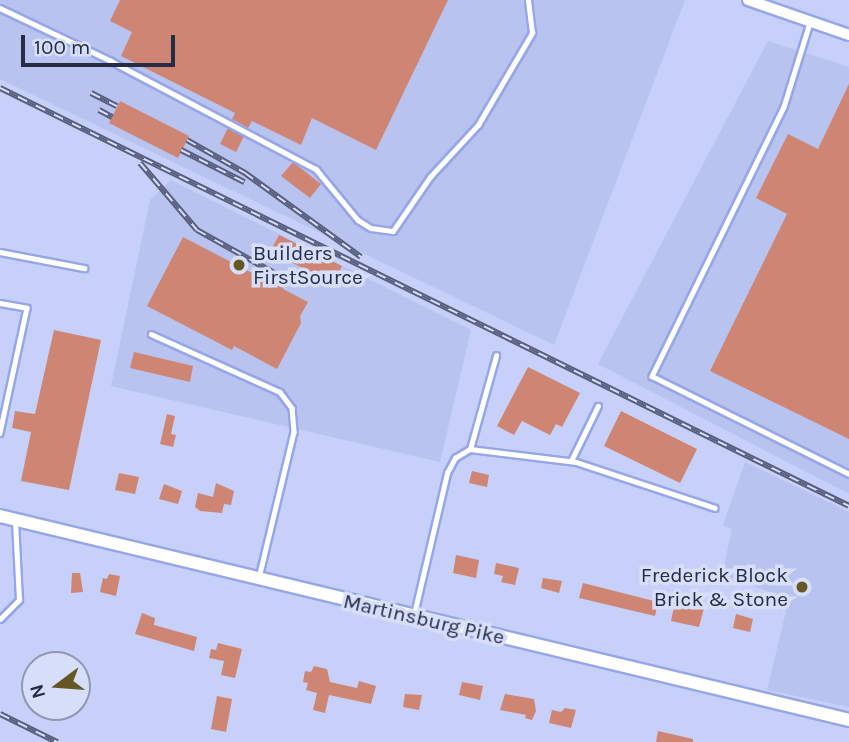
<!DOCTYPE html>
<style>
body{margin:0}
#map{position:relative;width:849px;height:742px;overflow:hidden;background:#c6d0f9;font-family:Karla,sans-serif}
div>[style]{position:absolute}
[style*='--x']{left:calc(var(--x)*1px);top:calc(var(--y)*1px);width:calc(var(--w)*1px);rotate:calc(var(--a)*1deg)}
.built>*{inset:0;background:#b9c3f0}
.building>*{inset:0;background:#cf8573}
.roads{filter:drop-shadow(2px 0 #97a6e7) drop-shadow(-2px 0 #97a6e7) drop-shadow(0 2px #97a6e7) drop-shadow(0 -2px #97a6e7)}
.service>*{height:4.5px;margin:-2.25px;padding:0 2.25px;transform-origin:2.25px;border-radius:2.25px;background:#fff}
.tertiary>*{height:10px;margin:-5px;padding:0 5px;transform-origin:5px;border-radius:5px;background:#fff}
.primary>*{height:12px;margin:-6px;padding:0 6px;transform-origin:6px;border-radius:6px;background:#fff}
.rail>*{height:6px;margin-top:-3px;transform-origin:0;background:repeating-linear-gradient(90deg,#d7def9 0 10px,#585e7d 0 20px);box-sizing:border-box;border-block:2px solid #585e7d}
.dots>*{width:19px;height:19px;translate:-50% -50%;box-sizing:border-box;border:4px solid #d7def9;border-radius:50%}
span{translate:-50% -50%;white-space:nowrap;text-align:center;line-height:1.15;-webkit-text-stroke:7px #d7def9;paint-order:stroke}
.poi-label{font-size:21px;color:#272c46}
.left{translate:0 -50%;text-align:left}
.right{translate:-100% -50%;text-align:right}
.street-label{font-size:21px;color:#272c46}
.north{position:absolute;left:21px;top:651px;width:70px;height:70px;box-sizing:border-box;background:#d7def9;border:2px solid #9197b1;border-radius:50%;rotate:254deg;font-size:19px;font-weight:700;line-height:28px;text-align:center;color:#272c46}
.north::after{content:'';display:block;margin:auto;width:24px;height:32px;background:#665825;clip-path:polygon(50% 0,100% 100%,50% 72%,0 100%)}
.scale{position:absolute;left:21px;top:35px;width:154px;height:32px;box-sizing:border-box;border:4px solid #272c46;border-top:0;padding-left:9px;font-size:21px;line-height:24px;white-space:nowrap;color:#272c46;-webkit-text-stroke:5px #d7def9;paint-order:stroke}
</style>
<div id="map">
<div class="built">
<div style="clip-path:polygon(0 0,685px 0,554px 345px,0 79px)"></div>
<div style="clip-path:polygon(768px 41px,849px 67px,849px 494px,598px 364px)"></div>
<div style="clip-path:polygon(171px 180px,471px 330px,440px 462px,111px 386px,150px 200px)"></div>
<div style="clip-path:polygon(745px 462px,849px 512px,849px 707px,767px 690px,789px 599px,722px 575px,732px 529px,723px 525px)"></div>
</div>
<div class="building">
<div style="clip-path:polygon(120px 0,448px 0,376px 150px,312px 118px,301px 145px,252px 121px,248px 128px,232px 119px,235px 113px,121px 56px,132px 32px,110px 21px)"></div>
<div style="clip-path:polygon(849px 84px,849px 439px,710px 371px,787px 214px,756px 198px,788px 134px,818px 149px)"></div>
<div style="clip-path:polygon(120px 101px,189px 136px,178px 158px,109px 123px)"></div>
<div style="clip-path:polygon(228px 128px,244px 136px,236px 152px,220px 144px)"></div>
<div style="clip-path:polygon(293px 162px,321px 184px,310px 198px,281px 176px)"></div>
<div style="clip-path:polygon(279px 235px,342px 266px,334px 283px,270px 252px)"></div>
<div style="clip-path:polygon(183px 237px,254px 274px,258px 266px,278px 277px,280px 274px,289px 279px,283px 289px,308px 302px,300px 316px,301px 323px,277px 369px,234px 346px,232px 350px,147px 306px)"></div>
<div style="clip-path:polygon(54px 330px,101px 340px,69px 490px,21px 481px,31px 432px,12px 428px,15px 411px,35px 414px)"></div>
<div style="clip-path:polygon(134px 352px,193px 366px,190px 382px,130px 368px)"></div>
<div style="clip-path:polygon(528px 367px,580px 393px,562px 427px,556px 424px,550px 435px,522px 421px,514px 435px,497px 426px)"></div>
<div style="clip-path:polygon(621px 411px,697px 449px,680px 483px,604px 446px)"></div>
<div style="clip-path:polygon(167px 414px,175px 416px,171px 434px,176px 435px,173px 447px,160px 444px)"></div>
<div style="clip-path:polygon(472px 471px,489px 475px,487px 487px,469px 483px)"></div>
<div style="clip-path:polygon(119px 473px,139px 477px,135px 494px,115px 490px)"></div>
<div style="clip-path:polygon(216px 483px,234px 491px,231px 505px,224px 504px,222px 513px,200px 511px,195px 507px,198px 493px,213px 497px)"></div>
<div style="clip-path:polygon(164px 484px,182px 491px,178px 504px,159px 499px)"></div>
<div style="clip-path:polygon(456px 555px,479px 560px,476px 578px,453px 573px)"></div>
<div style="clip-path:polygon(496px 563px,519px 568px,515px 585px,501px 582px,503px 576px,494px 574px)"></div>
<div style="clip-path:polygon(72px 573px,80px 573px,83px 592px,71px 593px)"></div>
<div style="clip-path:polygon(109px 574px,120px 576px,116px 596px,100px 592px,103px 578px,107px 579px)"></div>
<div style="clip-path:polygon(543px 578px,562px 581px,559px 593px,541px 588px)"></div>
<div style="clip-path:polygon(583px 583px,658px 602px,655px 616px,579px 598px)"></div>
<div style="clip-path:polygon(675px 602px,704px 608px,699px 627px,671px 621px)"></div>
<div style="clip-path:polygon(142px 613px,155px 618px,154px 625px,197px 637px,194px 651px,135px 634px)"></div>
<div style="clip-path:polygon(736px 614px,753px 619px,750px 632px,733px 628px)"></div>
<div style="clip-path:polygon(218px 643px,242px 649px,235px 678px,221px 675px,224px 661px,209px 658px,211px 649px,216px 650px)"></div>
<div style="clip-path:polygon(314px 666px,327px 669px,330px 682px,357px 688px,359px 681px,376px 686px,371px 704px,329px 695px,325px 713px,313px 710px,317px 693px,306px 690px,308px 683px,303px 682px,305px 671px,311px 672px)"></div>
<div style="clip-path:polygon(462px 682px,483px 686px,480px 700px,459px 695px)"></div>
<div style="clip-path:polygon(405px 694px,422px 695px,419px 710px,403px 707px)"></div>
<div style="clip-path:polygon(505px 694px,534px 699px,536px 711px,532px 720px,525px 718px,526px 715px,500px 710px)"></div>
<div style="clip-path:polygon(217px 696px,232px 699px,226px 732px,211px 729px)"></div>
<div style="clip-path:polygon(565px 708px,576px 710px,571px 728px,549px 723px,552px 710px,561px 712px)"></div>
<div style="clip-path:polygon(658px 731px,693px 739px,693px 742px,656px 742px)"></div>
</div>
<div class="roads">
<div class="service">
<div style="--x:0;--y:8;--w:123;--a:25.5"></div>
<div style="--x:111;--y:61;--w:232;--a:27.8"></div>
<div style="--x:316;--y:169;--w:66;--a:50.5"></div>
<div style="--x:358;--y:220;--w:15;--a:32"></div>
<div style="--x:371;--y:228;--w:22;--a:8"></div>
<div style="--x:393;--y:231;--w:65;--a:-55.6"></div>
<div style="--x:430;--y:177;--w:71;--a:-47.3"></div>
<div style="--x:478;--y:125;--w:107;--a:-59.6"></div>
<div style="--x:532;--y:33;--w:33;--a:-97"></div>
<div style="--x:810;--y:23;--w:88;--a:107.2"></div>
<div style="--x:784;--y:107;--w:300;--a:116.1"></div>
<div style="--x:652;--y:376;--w:220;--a:26.4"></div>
<div style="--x:0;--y:252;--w:86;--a:10.8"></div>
<div style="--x:0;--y:303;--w:27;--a:10"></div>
<div style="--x:27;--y:308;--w:128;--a:102.2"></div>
<div style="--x:151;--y:334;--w:141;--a:24.2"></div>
<div style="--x:280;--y:392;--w:20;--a:53"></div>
<div style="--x:292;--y:408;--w:24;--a:85"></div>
<div style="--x:294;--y:432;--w:150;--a:103.5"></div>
<div style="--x:470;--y:449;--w:97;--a:-74.4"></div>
<div style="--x:571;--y:461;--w:61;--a:-63.9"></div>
<div style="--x:414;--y:614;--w:145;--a:-76.8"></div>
<div style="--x:447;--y:473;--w:17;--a:-62"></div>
<div style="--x:455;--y:458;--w:17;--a:-31"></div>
<div style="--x:470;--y:449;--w:107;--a:7"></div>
<div style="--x:576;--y:462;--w:146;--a:18.3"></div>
<div style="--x:0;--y:619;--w:27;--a:-45"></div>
<div style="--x:19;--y:600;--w:79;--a:-92.9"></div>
</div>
<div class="tertiary">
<div style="--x:748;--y:0;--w:107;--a:19.1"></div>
</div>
<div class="primary">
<div style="--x:0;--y:516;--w:873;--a:13.51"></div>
</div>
</div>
<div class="rail">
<div style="--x:0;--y:88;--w:946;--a:26.21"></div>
<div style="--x:91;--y:93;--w:29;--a:27"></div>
<div style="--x:99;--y:110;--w:15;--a:28"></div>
<div style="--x:187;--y:140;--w:67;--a:29.6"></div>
<div style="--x:245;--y:173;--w:143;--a:35.9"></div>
<div style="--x:181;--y:150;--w:71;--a:26.9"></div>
<div style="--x:140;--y:163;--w:88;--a:49.6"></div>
<div style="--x:197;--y:230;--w:90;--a:29.1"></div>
<div style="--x:0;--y:714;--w:64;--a:26.2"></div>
</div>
<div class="dots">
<div style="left:239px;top:265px;background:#665825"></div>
<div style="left:802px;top:587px;background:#665825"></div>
</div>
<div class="poi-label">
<span class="left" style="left:253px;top:265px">Builders<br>FirstSource</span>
<span class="right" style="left:788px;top:587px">Frederick Block<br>Brick &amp; Stone</span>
</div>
<div class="street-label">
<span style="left:424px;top:619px;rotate:13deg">Martinsburg Pike</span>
</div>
<div class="north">N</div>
<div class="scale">100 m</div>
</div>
